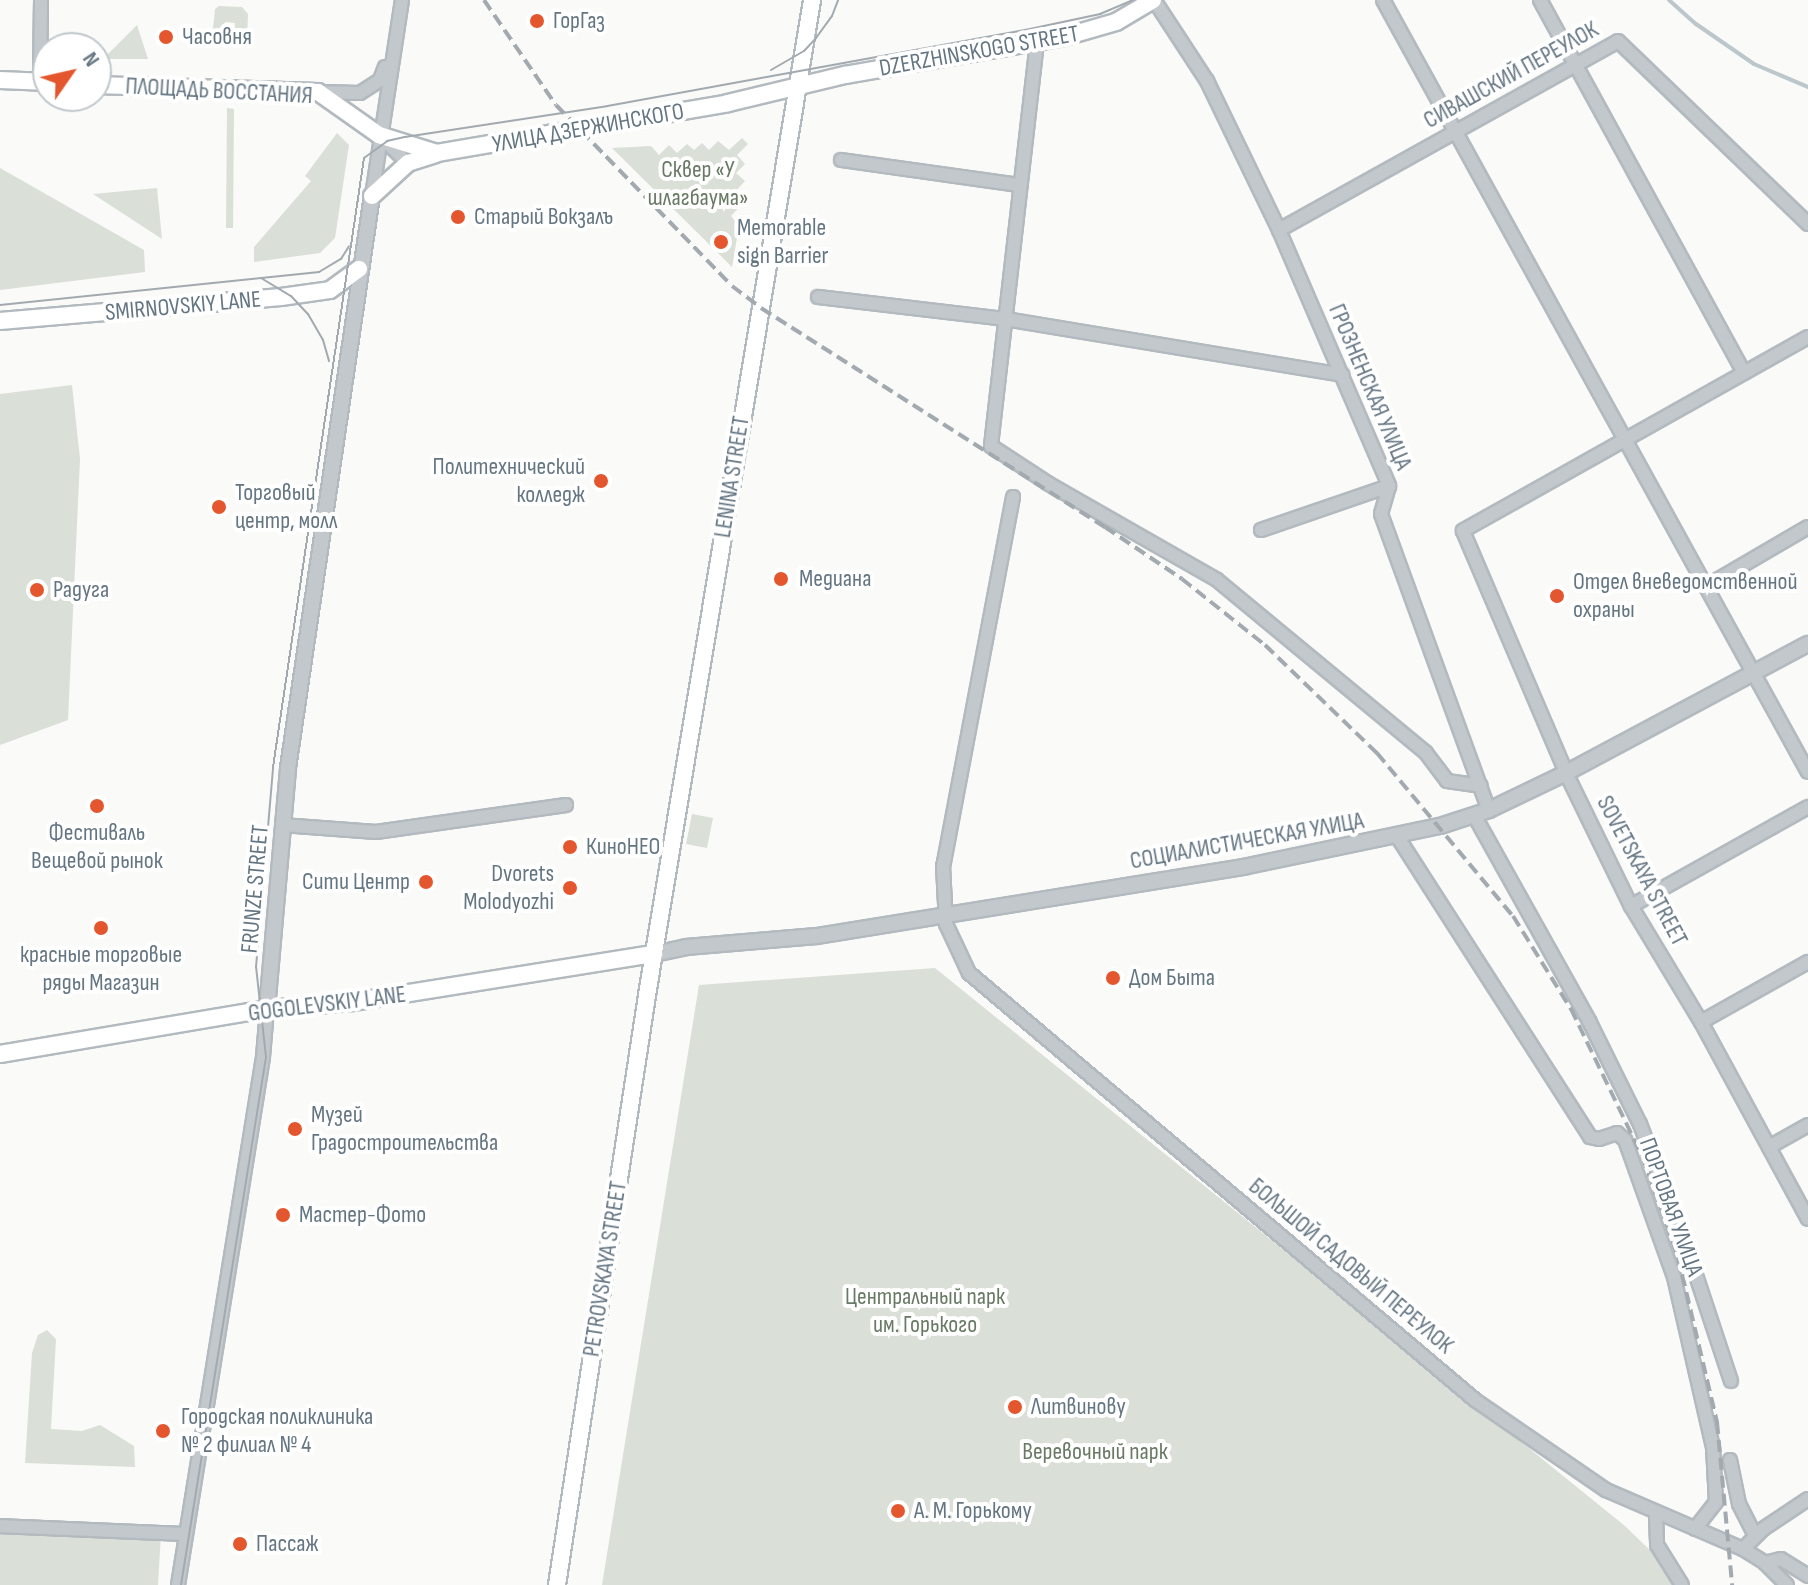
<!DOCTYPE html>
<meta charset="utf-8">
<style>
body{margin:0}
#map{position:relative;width:1808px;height:1585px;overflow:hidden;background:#fafaf8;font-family:"Sofia Sans Condensed",sans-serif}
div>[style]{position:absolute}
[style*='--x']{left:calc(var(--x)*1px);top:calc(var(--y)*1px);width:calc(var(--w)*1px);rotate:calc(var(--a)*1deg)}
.green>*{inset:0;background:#dadfd7}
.stream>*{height:4px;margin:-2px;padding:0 2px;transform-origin:2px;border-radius:2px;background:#bbc7cb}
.roads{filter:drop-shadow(2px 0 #b3babf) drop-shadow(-2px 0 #b3babf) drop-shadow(0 2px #b3babf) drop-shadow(0 -2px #b3babf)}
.minor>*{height:12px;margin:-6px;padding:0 6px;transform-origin:6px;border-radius:6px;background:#c3c8cc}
.tertiary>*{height:14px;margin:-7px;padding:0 7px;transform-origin:7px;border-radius:7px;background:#c3c8cc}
.secondary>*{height:16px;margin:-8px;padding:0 8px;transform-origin:8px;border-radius:8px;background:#fff}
.tram>*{height:2px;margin:-1px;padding:0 1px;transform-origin:1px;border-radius:1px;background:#a2aab0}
.rail>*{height:4px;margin-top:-2px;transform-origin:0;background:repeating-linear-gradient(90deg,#a2aab0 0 12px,transparent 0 18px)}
.dots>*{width:22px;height:22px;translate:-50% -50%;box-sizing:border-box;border:4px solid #fff;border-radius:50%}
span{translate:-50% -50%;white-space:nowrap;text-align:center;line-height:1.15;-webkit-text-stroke:8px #fff;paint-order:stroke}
.poi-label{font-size:24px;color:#657683}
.left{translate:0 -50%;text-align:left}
.right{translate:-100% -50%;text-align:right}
.street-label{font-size:24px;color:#657683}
.park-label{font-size:24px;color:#687a64}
.north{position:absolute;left:32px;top:32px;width:80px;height:80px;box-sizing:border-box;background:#fff;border:2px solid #c1c8cd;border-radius:50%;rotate:56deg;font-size:22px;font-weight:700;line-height:32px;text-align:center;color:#657683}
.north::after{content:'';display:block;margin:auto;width:28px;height:36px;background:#e4572e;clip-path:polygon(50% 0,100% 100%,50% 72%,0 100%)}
</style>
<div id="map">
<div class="green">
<div style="clip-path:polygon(219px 6px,242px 7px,248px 14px,247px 41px,239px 47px,234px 47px,235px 23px,225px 22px,224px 46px,217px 46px,212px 38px,215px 9px)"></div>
<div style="clip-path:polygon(137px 25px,148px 59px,103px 59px)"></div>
<div style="clip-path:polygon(227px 108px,234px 109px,233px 228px,226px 228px)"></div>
<div style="clip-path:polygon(337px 133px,349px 145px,335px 238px,320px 253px,254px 262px,254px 247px,311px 181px,305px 176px)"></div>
<div style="clip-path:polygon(742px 138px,748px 144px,737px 155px,745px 164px,736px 173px,745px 181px,732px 195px,742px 204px,731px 216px,739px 226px,732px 267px,612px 148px,651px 146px,659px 155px,669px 145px,677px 153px,687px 144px,694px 150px,702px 143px,709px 150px,718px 141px,729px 150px)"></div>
<div style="clip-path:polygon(0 168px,144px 250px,145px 272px,0 290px)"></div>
<div style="clip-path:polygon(157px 188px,162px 239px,93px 194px)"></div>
<div style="clip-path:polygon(72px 385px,80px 459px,68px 720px,0 745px,0 394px)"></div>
<div style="clip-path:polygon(692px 814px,713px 818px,707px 848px,686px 844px)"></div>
<div style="clip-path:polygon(935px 968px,1625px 1526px,1656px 1556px,1678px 1585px,602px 1585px,699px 985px)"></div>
<div style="clip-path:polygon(47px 1330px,56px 1339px,51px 1429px,82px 1431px,100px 1425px,134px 1446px,135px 1467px,25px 1463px,32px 1353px,38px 1335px)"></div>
<div style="clip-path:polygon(0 1526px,161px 1533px,158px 1585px,0 1585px)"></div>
</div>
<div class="stream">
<div style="--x:1669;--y:0;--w:36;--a:42"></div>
<div style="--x:1696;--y:24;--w:70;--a:34.6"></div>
<div style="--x:1754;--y:64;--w:59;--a:23.1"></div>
</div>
<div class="roads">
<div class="minor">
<div style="--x:1154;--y:0;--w:97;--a:56.8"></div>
<div style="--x:1207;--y:81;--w:165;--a:64.2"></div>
<div style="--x:1279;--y:230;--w:279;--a:66.7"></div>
<div style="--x:1389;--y:486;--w:29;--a:106"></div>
<div style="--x:1381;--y:514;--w:315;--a:70"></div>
<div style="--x:1383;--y:0;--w:881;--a:61.17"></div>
<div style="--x:1540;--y:0;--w:425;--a:61.3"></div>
<div style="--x:1037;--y:42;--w:407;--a:96.5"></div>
<div style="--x:991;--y:446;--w:69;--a:33.2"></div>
<div style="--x:1049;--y:484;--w:193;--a:29.7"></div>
<div style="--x:1217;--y:580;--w:271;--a:39.6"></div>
<div style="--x:1426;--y:753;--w:35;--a:53"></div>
<div style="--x:1447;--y:781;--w:34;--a:8"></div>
<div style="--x:40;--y:82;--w:82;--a:-89.3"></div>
<div style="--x:318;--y:92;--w:42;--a:1.4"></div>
<div style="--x:360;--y:93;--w:24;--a:-33"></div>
<div style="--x:380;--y:80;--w:14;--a:-69"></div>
<div style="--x:381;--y:137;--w:37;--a:44"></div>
<div style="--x:841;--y:160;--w:181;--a:8"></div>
<div style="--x:372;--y:196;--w:198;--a:-81.3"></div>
<div style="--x:1279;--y:230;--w:388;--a:-29.1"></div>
<div style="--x:1618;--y:41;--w:264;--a:43.9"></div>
<div style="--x:818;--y:297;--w:188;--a:6.7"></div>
<div style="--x:1005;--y:319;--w:342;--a:9.4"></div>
<div style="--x:1808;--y:337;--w:396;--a:150.7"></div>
<div style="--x:1463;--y:531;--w:263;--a:66.9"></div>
<div style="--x:1566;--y:773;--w:148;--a:64"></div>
<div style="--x:1631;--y:906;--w:135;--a:58.9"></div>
<div style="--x:1701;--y:1022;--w:224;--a:61.5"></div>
<div style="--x:1013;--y:497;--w:376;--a:100.7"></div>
<div style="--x:943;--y:866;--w:58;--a:87"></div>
<div style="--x:946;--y:924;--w:54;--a:64.9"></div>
<div style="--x:969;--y:973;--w:662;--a:40.16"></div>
<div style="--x:1475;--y:1400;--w:159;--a:34.5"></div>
<div style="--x:1606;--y:1490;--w:149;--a:23.3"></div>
<div style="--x:1743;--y:1549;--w:26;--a:32"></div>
<div style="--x:1765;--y:1563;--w:31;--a:45"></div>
<div style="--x:1261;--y:530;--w:135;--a:-19"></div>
<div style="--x:1707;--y:586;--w:117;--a:-30.3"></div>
<div style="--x:1474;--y:815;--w:236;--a:60.8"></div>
<div style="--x:1589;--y:1021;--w:115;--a:63.7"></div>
<div style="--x:1640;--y:1124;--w:133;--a:69.2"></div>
<div style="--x:1687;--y:1248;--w:140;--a:71.7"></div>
<div style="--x:282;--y:825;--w:94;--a:4.3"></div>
<div style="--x:376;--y:832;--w:192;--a:-8.1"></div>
<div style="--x:1397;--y:836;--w:358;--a:57.3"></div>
<div style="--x:1590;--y:1137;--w:9;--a:13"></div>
<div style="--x:1599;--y:1139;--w:19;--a:-18"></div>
<div style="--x:1617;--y:1133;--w:11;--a:41"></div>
<div style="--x:1625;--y:1140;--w:145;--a:70.3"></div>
<div style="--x:1674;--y:1277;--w:174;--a:77.1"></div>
<div style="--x:1713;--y:1447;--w:55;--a:86.9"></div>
<div style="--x:1716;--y:1502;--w:34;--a:128"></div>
<div style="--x:1631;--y:906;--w:203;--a:-29.2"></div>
<div style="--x:1701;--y:1022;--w:123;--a:-29.3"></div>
<div style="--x:1769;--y:1147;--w:45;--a:-29.4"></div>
<div style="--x:1730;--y:1460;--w:45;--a:78.4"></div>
<div style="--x:1739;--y:1504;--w:35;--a:63"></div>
<div style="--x:1656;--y:1514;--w:31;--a:88"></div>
<div style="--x:1657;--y:1545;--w:47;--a:58"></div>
<div style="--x:0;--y:1526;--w:184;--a:2.5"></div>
<div style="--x:1743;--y:1549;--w:28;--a:-45"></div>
<div style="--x:1763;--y:1529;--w:54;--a:-33.7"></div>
<div style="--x:1765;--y:1563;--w:16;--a:-14"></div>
<div style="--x:1781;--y:1559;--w:32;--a:32"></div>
<div style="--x:178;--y:1585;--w:535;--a:-80.85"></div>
<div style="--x:263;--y:1057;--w:48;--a:-85.2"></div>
</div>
<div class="tertiary">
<div style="--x:654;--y:954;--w:33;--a:-12"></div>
<div style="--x:686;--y:947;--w:131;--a:-4.8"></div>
<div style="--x:817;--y:936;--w:432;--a:-9.2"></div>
<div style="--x:1243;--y:867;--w:201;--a:-11.8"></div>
<div style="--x:1440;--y:826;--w:52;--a:-18.1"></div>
<div style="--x:1489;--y:810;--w:85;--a:-25.7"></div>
<div style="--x:1566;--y:773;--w:274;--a:-28.1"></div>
<div style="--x:267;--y:1009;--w:242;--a:-85"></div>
<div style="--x:288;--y:768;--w:578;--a:-81.65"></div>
</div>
<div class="secondary">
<div style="--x:0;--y:80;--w:48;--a:2.4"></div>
<div style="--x:96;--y:85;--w:222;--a:1.8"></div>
<div style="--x:318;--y:92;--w:75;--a:35.2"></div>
<div style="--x:379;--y:135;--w:61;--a:17.2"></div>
<div style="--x:437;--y:153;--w:295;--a:-9.7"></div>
<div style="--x:728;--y:103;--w:120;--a:-13.5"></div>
<div style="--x:845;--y:75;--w:222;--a:-9.8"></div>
<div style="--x:1064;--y:37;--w:54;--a:-16.1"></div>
<div style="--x:1116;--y:22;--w:43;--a:-30.7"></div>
<div style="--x:372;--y:196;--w:49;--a:-42.5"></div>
<div style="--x:408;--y:163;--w:29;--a:-18"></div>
<div style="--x:0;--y:321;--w:282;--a:-4.9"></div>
<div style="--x:281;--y:297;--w:49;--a:-8.1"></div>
<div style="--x:330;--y:290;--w:36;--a:-36"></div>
<div style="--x:0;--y:1054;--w:271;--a:-9.6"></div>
<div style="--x:267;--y:1009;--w:86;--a:-4.7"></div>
<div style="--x:353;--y:1002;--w:305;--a:-9.1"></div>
<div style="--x:557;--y:1585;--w:603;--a:-81.32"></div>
<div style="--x:648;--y:989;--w:1003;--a:-80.58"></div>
</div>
</div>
<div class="tram">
<div style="--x:771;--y:70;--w:38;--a:-30"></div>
<div style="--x:804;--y:51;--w:18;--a:-47"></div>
<div style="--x:816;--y:38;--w:27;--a:-54"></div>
<div style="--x:832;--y:16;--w:17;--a:-69"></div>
<div style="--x:261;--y:278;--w:35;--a:31"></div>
<div style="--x:291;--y:296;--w:25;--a:47"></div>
<div style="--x:308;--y:314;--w:30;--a:60"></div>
<div style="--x:323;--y:340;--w:22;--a:74"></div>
<div style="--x:0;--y:305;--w:321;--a:-5.9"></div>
<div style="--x:319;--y:272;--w:26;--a:-31"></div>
<div style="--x:341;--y:259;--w:15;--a:-58"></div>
<div style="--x:181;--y:1585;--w:535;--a:-80.85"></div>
<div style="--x:266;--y:1057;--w:91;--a:-96.3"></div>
<div style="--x:256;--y:967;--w:201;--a:-85.1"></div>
<div style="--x:273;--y:767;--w:616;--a:-81.5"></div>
<div style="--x:364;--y:158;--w:29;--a:-36"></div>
<div style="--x:387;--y:141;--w:18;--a:-13"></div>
<div style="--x:405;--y:137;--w:204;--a:-8.7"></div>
<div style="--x:607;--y:106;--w:425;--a:-10.3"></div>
<div style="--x:1025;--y:30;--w:77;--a:-12"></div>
<div style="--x:1100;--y:14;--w:36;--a:-23"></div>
</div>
<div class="rail">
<div style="--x:484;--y:0;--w:127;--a:55.6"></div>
<div style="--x:556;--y:105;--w:252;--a:45.8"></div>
<div style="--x:732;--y:286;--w:36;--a:37"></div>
<div style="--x:761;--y:308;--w:408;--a:32.5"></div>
<div style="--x:1105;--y:527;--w:93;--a:34"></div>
<div style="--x:1182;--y:579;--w:106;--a:38.5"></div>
<div style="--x:1265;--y:645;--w:156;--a:44"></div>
<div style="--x:1377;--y:753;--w:212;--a:50.2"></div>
<div style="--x:1513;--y:916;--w:110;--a:58.1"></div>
<div style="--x:1571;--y:1009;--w:163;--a:64.2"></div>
<div style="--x:1642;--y:1156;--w:107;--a:70.4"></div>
<div style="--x:1678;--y:1257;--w:170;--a:76.7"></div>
<div style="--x:1717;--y:1422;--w:164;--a:84.7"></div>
</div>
<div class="dots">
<div style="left:537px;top:21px;background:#e4572e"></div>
<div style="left:166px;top:37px;background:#e4572e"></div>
<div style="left:458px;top:217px;background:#e4572e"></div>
<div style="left:721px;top:242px;background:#e4572e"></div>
<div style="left:601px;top:481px;background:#e4572e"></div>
<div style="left:219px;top:507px;background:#e4572e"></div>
<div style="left:781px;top:579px;background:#e4572e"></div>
<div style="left:37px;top:590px;background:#e4572e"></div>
<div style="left:1557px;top:596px;background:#e4572e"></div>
<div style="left:97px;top:806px;background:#e4572e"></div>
<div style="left:570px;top:847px;background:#e4572e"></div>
<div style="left:426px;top:882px;background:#e4572e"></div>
<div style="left:570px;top:888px;background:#e4572e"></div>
<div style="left:101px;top:928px;background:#e4572e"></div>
<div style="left:1113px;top:978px;background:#e4572e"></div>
<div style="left:295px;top:1129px;background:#e4572e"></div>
<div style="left:283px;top:1215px;background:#e4572e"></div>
<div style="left:1015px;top:1407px;background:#e4572e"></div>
<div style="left:163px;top:1431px;background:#e4572e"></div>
<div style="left:898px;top:1511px;background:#e4572e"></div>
<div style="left:240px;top:1544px;background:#e4572e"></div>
</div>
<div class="poi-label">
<span class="left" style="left:553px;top:21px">ГорГаз</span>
<span class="left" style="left:182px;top:37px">Часовня</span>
<span class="left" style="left:474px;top:217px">Старый Вокзалъ</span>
<span class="left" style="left:737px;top:242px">Memorable<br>sign Barrier</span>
<span class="right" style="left:585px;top:481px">Политехнический<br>колледж</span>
<span class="left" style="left:235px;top:507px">Торговый<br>центр, молл</span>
<span class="left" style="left:799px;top:579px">Медиана</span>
<span class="left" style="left:1573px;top:596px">Отдел вневедомственной<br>охраны</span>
<span class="left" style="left:53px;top:590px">Радуга</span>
<span style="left:97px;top:847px">Фестиваль<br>Вещевой рынок</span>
<span class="left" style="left:586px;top:847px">КиноНЕО</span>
<span class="right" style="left:554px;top:888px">Dvorets<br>Molodyozhi</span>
<span class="right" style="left:410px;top:882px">Сити Центр</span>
<span style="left:101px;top:969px">красные торговые<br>ряды Магазин</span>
<span class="left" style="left:1129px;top:978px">Дом Быта</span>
<span class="left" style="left:311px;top:1129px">Музей<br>Градостроительства</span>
<span class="left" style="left:299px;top:1215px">Мастер-Фото</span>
<span class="left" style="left:1031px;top:1407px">Литвинову</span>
<span class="left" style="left:181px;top:1431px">Городская поликлиника<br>№ 2 филиал № 4</span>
<span class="left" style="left:914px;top:1511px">А. М. Горькому</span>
<span class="left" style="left:256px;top:1544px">Пассаж</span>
</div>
<div class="street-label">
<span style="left:979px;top:51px;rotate:-10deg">DZERZHINSKOGO STREET</span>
<span style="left:1511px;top:75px;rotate:-29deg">СИВАШСКИЙ ПЕРЕУЛОК</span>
<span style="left:219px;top:91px;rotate:3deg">ПЛОЩАДЬ ВОССТАНИЯ</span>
<span style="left:588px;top:128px;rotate:-10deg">УЛИЦА ДЗЕРЖИНСКОГО</span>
<span style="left:183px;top:306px;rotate:-5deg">SMIRNOVSKIY LANE</span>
<span style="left:1370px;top:387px;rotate:67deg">ГРОЗНЕНСКАЯ УЛИЦА</span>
<span style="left:732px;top:477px;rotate:-81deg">LENINA STREET</span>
<span style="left:1247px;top:841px;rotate:-10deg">СОЦИАЛИСТИЧЕСКАЯ УЛИЦА</span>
<span style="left:1642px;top:871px;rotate:62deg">SOVETSKAYA STREET</span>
<span style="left:255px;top:889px;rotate:-85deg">FRUNZE STREET</span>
<span style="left:327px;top:1004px;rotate:-7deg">GOGOLEVSKIY LANE</span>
<span style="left:1671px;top:1207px;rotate:70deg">ПОРТОВАЯ УЛИЦА</span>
<span style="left:1351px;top:1266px;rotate:40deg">БОЛЬШОЙ САДОВЫЙ ПЕРЕУЛОК</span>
<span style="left:605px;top:1269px;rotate:-81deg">PETROVSKAYA STREET</span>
</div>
<div class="park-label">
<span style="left:698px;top:184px">Сквер «У<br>шлагбаума»</span>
<span style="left:925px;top:1311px">Центральный парк<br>им. Горького</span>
<span style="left:1095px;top:1452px">Веревочный парк</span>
</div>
<div class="north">N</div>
</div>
